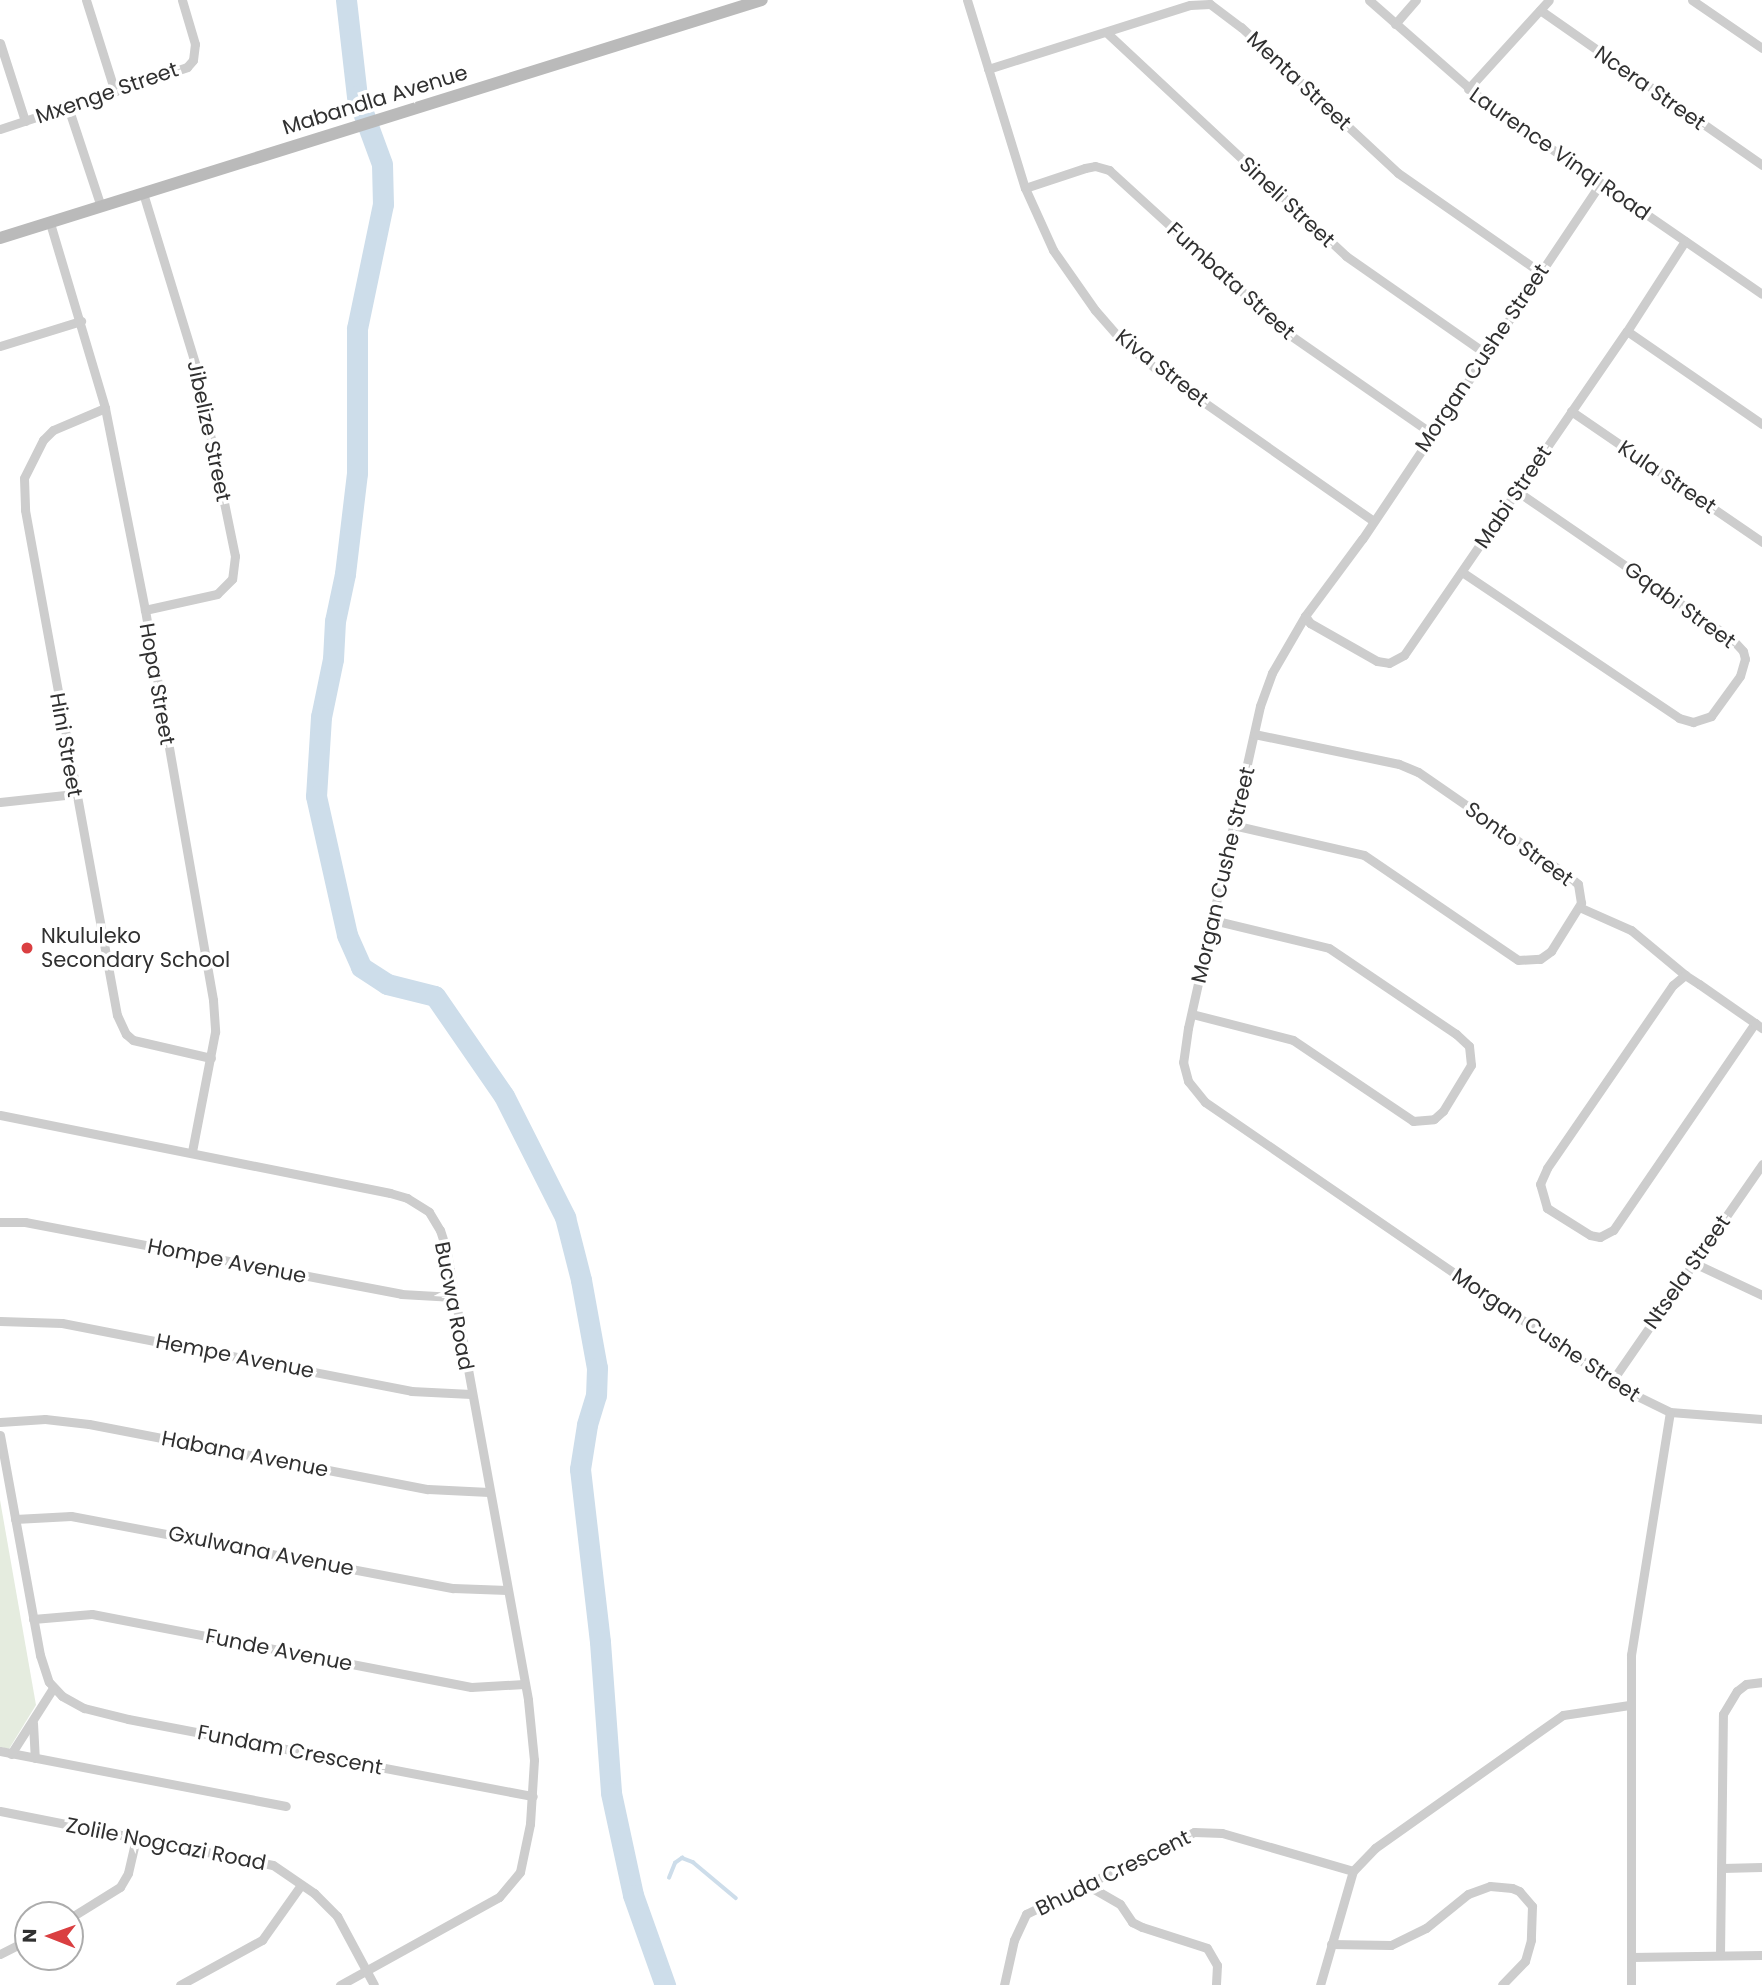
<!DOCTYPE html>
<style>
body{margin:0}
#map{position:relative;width:1762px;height:1985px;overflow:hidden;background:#fff;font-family:Poppins,sans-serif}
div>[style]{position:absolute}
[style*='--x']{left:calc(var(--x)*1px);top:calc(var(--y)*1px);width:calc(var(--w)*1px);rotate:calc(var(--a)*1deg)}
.green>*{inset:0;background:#e5ecdf}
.stream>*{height:3.5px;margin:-1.75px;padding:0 1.75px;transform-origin:1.75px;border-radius:1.75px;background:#cdddea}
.river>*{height:21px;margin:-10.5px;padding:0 10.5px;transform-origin:10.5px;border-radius:10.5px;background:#cdddea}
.street>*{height:9px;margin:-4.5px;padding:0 4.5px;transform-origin:4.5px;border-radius:4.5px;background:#cdcdcd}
.secondary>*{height:12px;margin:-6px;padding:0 6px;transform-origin:6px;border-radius:6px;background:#bababa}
.dots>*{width:19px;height:19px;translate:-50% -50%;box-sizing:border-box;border:4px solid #fff;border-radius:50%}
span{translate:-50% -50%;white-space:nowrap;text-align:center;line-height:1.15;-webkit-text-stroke:7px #fff;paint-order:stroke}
.street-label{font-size:21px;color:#303030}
.poi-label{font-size:21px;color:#303030}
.left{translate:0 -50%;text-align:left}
.north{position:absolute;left:14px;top:1901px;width:70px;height:70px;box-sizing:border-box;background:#fff;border:2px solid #acacac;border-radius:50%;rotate:271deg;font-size:19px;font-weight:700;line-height:28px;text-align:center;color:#303030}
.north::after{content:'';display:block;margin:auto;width:24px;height:32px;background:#da3f41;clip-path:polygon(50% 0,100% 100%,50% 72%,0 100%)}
</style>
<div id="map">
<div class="green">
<div style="clip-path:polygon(0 1500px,36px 1705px,9px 1749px,0 1747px)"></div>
</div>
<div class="stream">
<div style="--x:669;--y:1878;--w:16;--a:-68"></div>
<div style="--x:675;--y:1863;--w:9;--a:-36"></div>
<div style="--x:682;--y:1858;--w:12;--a:20"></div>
<div style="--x:693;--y:1862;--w:56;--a:39.9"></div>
</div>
<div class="river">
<div style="--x:346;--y:0;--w:97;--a:83.5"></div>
<div style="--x:357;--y:96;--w:72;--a:69.8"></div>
<div style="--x:382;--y:164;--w:40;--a:88.6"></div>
<div style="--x:383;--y:204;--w:127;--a:101.8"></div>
<div style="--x:357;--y:328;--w:145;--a:90"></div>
<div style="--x:357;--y:473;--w:102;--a:96.8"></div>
<div style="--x:345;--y:574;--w:48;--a:102"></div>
<div style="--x:335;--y:621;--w:38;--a:93"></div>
<div style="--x:333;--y:659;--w:59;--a:101.7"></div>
<div style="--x:321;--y:717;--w:79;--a:93.6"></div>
<div style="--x:316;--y:796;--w:142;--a:77.4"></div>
<div style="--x:347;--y:935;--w:35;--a:66"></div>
<div style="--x:361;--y:967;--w:31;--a:33"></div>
<div style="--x:387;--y:984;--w:49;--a:14"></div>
<div style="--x:435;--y:996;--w:121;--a:55.4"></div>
<div style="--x:504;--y:1096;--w:136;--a:63.2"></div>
<div style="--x:565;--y:1217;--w:65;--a:75.7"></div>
<div style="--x:581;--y:1280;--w:89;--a:79.7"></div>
<div style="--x:597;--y:1368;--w:27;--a:92"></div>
<div style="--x:596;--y:1395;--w:31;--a:107"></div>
<div style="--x:587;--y:1425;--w:45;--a:99"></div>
<div style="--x:580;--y:1469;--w:174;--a:83.4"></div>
<div style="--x:600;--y:1642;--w:151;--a:85.8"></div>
<div style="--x:611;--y:1793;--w:104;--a:77.8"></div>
<div style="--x:633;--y:1895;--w:96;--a:70.4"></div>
</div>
<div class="street">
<div style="--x:86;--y:0;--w:96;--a:72.5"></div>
<div style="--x:967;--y:0;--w:197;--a:72.9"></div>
<div style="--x:1025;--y:188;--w:68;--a:65.7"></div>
<div style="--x:1053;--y:250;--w:73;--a:55"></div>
<div style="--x:1095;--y:310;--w:41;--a:48.9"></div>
<div style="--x:1122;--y:341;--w:43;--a:39.3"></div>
<div style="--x:1155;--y:368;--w:265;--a:35"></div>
<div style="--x:1369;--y:0;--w:162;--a:41.3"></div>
<div style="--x:1491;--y:107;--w:329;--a:34.6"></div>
<div style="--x:1692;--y:0;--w:85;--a:34.4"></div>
<div style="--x:1540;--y:10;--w:271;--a:34.9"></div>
<div style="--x:1395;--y:24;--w:32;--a:-49"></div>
<div style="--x:1106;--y:32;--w:328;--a:43"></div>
<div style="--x:1346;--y:256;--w:169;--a:34.9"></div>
<div style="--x:0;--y:43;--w:82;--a:72.2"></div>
<div style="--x:988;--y:69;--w:212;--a:-17.6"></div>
<div style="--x:1190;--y:5;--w:20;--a:-3"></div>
<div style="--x:1210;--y:4;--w:39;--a:37"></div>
<div style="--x:1241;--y:27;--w:214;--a:42.9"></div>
<div style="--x:1398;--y:173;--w:173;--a:34.9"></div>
<div style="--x:1468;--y:89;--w:120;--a:-47.7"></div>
<div style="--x:68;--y:107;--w:105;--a:71.7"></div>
<div style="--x:0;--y:129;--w:197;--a:-18.3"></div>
<div style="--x:187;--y:67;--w:9;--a:-49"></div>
<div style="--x:193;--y:60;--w:16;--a:-83"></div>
<div style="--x:195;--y:44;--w:46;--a:-106.5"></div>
<div style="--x:1600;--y:184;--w:427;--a:123.8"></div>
<div style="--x:1362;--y:539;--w:96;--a:126.5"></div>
<div style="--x:1305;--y:616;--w:66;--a:120.1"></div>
<div style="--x:1272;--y:673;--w:35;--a:110"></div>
<div style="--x:1260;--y:706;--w:330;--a:102.6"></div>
<div style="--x:1188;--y:1028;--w:34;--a:98"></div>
<div style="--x:1183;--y:1062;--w:20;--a:75"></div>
<div style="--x:1188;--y:1081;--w:27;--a:51"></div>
<div style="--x:1205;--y:1102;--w:507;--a:34.47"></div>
<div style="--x:1623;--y:1389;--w:52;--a:26.1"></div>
<div style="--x:1670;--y:1412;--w:92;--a:4.4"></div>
<div style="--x:1025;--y:188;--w:63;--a:-18.4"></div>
<div style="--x:1085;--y:168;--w:10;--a:-11"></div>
<div style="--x:1095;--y:166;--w:15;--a:16"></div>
<div style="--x:1109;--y:170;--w:245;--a:42.4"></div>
<div style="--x:1290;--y:335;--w:172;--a:34.8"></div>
<div style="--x:143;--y:193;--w:181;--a:73"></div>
<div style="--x:196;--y:366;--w:194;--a:78.4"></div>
<div style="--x:235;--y:556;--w:23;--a:97"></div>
<div style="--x:232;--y:579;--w:21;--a:135"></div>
<div style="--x:217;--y:594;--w:74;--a:167.5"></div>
<div style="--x:50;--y:223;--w:193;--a:73.4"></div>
<div style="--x:105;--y:408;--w:206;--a:78.8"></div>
<div style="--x:145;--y:610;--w:396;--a:80.1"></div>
<div style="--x:213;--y:1000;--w:32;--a:86"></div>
<div style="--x:215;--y:1032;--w:121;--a:100.9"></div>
<div style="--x:1627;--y:331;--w:164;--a:34.6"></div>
<div style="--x:0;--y:346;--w:85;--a:-17.2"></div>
<div style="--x:105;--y:408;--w:56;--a:157.1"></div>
<div style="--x:53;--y:430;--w:14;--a:135"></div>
<div style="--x:43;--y:440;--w:42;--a:116.6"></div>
<div style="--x:24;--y:478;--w:32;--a:88"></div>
<div style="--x:25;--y:510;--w:513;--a:79.68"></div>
<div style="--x:117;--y:1015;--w:21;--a:65"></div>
<div style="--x:126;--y:1034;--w:9;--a:41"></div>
<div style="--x:133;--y:1040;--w:80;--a:13"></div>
<div style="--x:1571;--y:411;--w:232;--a:34.4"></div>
<div style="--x:1462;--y:572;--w:262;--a:33.9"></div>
<div style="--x:1679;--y:718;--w:15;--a:16"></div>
<div style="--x:1693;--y:722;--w:19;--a:-18"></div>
<div style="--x:1711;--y:716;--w:49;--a:-54.1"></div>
<div style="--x:1740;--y:676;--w:18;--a:-74"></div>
<div style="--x:1745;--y:659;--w:8;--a:-104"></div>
<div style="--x:1743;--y:651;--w:16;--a:-133"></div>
<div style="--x:1732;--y:639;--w:261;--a:-145.5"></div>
<div style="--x:1305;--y:616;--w:9;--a:54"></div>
<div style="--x:1310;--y:623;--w:77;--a:29.6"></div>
<div style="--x:1377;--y:661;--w:12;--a:9"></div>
<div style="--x:1389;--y:663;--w:17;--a:-28"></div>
<div style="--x:1404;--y:655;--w:393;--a:-55.5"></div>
<div style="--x:1627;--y:331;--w:107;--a:-57.2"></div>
<div style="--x:0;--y:802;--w:75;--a:-6.1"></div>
<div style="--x:1233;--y:825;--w:134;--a:12.9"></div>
<div style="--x:1364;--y:855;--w:186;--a:34.3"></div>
<div style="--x:1518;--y:960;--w:22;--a:-3"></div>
<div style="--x:1540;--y:959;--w:14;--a:-36"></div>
<div style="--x:1551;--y:951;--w:57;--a:-58"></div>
<div style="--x:1581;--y:903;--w:19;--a:-99"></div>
<div style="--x:1578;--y:884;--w:14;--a:-141"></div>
<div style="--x:1567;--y:875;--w:181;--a:-145.3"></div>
<div style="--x:1418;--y:772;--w:21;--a:-157"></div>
<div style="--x:1399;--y:764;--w:148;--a:-168.3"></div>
<div style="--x:1579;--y:907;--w:57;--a:23.9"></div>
<div style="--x:1631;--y:930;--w:70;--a:39.8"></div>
<div style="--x:1192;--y:1014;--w:104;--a:14.4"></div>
<div style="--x:1293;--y:1040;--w:145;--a:34"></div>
<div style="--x:1413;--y:1121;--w:21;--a:-5"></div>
<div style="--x:1434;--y:1119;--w:12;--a:-42"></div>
<div style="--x:1443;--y:1111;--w:54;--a:-58.7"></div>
<div style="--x:1471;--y:1065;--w:19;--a:-96"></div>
<div style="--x:1469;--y:1046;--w:18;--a:-137"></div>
<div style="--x:1456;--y:1034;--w:153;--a:-145.9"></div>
<div style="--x:1329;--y:948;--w:119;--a:-166.4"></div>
<div style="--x:1755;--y:1023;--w:251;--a:124.4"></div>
<div style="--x:1613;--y:1230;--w:15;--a:152"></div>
<div style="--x:1600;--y:1237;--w:10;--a:-169"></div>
<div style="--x:1590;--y:1235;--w:51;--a:-147.9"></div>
<div style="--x:1547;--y:1208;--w:25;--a:-106"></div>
<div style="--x:1540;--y:1184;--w:17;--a:-66"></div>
<div style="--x:1547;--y:1168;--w:222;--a:-55.5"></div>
<div style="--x:1673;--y:985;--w:16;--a:-40"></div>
<div style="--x:1685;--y:975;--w:17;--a:33"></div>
<div style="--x:1699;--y:984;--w:68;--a:34.9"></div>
<div style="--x:1755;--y:1023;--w:9;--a:36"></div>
<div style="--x:0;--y:1115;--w:398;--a:11.3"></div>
<div style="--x:390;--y:1193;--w:18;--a:16"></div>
<div style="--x:407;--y:1198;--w:26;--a:32"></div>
<div style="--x:429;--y:1212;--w:21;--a:59"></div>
<div style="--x:440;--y:1230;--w:19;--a:72"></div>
<div style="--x:446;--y:1248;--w:459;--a:79.7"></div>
<div style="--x:528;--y:1700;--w:60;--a:84.3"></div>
<div style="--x:534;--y:1760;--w:64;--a:93.6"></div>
<div style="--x:530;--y:1824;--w:49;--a:101.8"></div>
<div style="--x:520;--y:1872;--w:33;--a:130"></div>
<div style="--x:499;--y:1897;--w:182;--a:151"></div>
<div style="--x:0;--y:1222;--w:25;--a:0"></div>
<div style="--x:25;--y:1222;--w:383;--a:10.8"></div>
<div style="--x:401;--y:1294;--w:53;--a:3.2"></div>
<div style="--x:1694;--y:1263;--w:75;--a:25.2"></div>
<div style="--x:0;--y:1321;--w:62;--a:1.8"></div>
<div style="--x:62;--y:1323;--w:356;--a:11"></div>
<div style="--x:411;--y:1391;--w:60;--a:2.9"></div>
<div style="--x:1612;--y:1381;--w:264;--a:-55.3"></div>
<div style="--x:0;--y:1422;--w:45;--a:-3.8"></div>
<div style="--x:45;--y:1419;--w:44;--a:6.5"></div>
<div style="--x:89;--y:1424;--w:345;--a:10.9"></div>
<div style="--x:428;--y:1489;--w:61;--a:2.8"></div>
<div style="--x:0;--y:1435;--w:224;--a:79.7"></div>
<div style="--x:40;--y:1655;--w:28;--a:72"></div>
<div style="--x:49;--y:1682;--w:19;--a:47"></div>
<div style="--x:62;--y:1696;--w:25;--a:29"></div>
<div style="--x:84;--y:1708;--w:45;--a:14"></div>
<div style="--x:128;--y:1719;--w:412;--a:10.8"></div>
<div style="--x:15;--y:1519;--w:56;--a:-3.1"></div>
<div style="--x:71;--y:1516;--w:389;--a:10.7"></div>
<div style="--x:453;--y:1588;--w:54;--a:2.1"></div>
<div style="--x:33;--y:1619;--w:59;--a:-4.8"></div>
<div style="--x:92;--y:1614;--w:386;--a:10.9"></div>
<div style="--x:471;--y:1687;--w:53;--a:-3.2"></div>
<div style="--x:33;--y:1723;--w:35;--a:87"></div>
<div style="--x:0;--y:1751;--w:291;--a:10.9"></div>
<div style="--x:11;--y:1754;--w:78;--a:-57.5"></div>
<div style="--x:0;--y:1811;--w:278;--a:11.2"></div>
<div style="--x:273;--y:1865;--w:50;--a:34.3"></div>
<div style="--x:314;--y:1893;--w:33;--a:45"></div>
<div style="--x:337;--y:1916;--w:78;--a:61.8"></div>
<div style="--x:1722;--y:1868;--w:40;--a:-1.4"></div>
<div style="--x:1087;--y:1885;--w:38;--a:30"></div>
<div style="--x:1120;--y:1904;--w:22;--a:56"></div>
<div style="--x:1132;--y:1922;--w:11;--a:27"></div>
<div style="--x:1142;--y:1927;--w:68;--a:17.9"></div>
<div style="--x:1207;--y:1948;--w:20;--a:60"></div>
<div style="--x:1217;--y:1965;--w:20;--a:93"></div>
<div style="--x:70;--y:1918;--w:59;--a:-31.8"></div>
<div style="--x:120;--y:1887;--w:16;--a:-60"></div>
<div style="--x:128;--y:1873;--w:36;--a:-77"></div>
<div style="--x:1331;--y:1944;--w:60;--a:1"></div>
<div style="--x:1391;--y:1945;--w:39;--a:-26"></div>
<div style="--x:1426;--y:1928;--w:54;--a:-39"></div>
<div style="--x:1468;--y:1894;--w:23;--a:-20"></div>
<div style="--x:1490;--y:1886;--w:22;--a:5"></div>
<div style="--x:1512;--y:1888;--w:8;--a:23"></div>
<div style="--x:1519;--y:1891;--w:20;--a:49"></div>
<div style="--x:1532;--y:1906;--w:34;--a:92"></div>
<div style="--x:1531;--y:1940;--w:22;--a:106"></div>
<div style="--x:1525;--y:1961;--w:33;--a:134"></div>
<div style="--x:0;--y:1954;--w:31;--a:-27"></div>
<div style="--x:1720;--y:1955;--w:241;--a:-89.3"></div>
<div style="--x:1723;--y:1714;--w:27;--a:-59"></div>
<div style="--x:1737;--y:1691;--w:11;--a:-38"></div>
<div style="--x:1746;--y:1684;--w:16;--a:-7"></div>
<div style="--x:1631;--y:1957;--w:131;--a:-0.9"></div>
<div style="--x:180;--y:1985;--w:94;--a:-28.8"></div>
<div style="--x:262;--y:1940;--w:67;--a:-54.7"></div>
<div style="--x:1004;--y:1985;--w:46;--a:-77.5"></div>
<div style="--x:1014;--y:1940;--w:29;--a:-65"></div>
<div style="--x:1026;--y:1914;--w:187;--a:-26"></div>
<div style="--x:1194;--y:1832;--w:28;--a:2"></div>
<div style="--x:1222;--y:1833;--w:136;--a:16.2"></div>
<div style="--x:1320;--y:1985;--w:119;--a:-73.9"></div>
<div style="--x:1353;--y:1871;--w:32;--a:-46"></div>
<div style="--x:1375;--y:1848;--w:230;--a:-35.3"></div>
<div style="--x:1563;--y:1715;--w:67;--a:-8.6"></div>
<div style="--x:1631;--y:1985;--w:330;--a:-90"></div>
<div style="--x:1631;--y:1655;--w:246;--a:-80.9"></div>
</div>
<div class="secondary">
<div style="--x:0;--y:238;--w:798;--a:-17.35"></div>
</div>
<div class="dots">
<div style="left:27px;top:948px;background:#da3f41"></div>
</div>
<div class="street-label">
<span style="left:1299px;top:81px;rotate:43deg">Menta Street</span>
<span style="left:1650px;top:88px;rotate:35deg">Ncera Street</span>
<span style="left:107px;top:93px;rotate:-19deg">Mxenge Street</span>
<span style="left:375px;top:100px;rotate:-17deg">Mabandla Avenue</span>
<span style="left:1560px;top:154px;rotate:35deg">Laurence Vinqi Road</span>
<span style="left:1287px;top:202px;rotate:43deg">Sineli Street</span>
<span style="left:1231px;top:281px;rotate:42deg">Fumbata Street</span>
<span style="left:1482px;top:358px;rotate:-56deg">Morgan Cushe Street</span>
<span style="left:1162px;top:368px;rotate:38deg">Kiva Street</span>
<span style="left:209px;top:431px;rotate:78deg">Jibelize Street</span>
<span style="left:1667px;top:477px;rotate:34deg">Kula Street</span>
<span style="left:1513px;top:497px;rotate:-56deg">Mabi Street</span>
<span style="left:1680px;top:605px;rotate:36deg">Gqabi Street</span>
<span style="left:157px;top:684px;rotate:80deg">Hopa Street</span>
<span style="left:66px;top:745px;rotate:80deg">Hini Street</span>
<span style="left:1519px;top:844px;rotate:36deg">Sonto Street</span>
<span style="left:1223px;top:875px;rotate:-77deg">Morgan Cushe Street</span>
<span style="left:227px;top:1261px;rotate:11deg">Hompe Avenue</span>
<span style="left:1687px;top:1272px;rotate:-55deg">Ntsela Street</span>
<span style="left:454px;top:1306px;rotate:79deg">Bucwa Road</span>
<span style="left:1546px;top:1335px;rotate:34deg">Morgan Cushe Street</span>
<span style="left:235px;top:1356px;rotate:11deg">Hempe Avenue</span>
<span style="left:245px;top:1454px;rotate:11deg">Habana Avenue</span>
<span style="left:261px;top:1551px;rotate:11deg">Gxulwana Avenue</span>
<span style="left:279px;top:1650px;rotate:11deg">Funde Avenue</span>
<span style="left:290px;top:1750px;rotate:11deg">Fundam Crescent</span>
<span style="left:166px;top:1844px;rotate:11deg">Zolile Nogcazi Road</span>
<span style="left:1113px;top:1873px;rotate:-26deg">Bhuda Crescent</span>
</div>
<div class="poi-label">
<span class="left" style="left:41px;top:948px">Nkululeko<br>Secondary School</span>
</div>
<div class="north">N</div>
</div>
